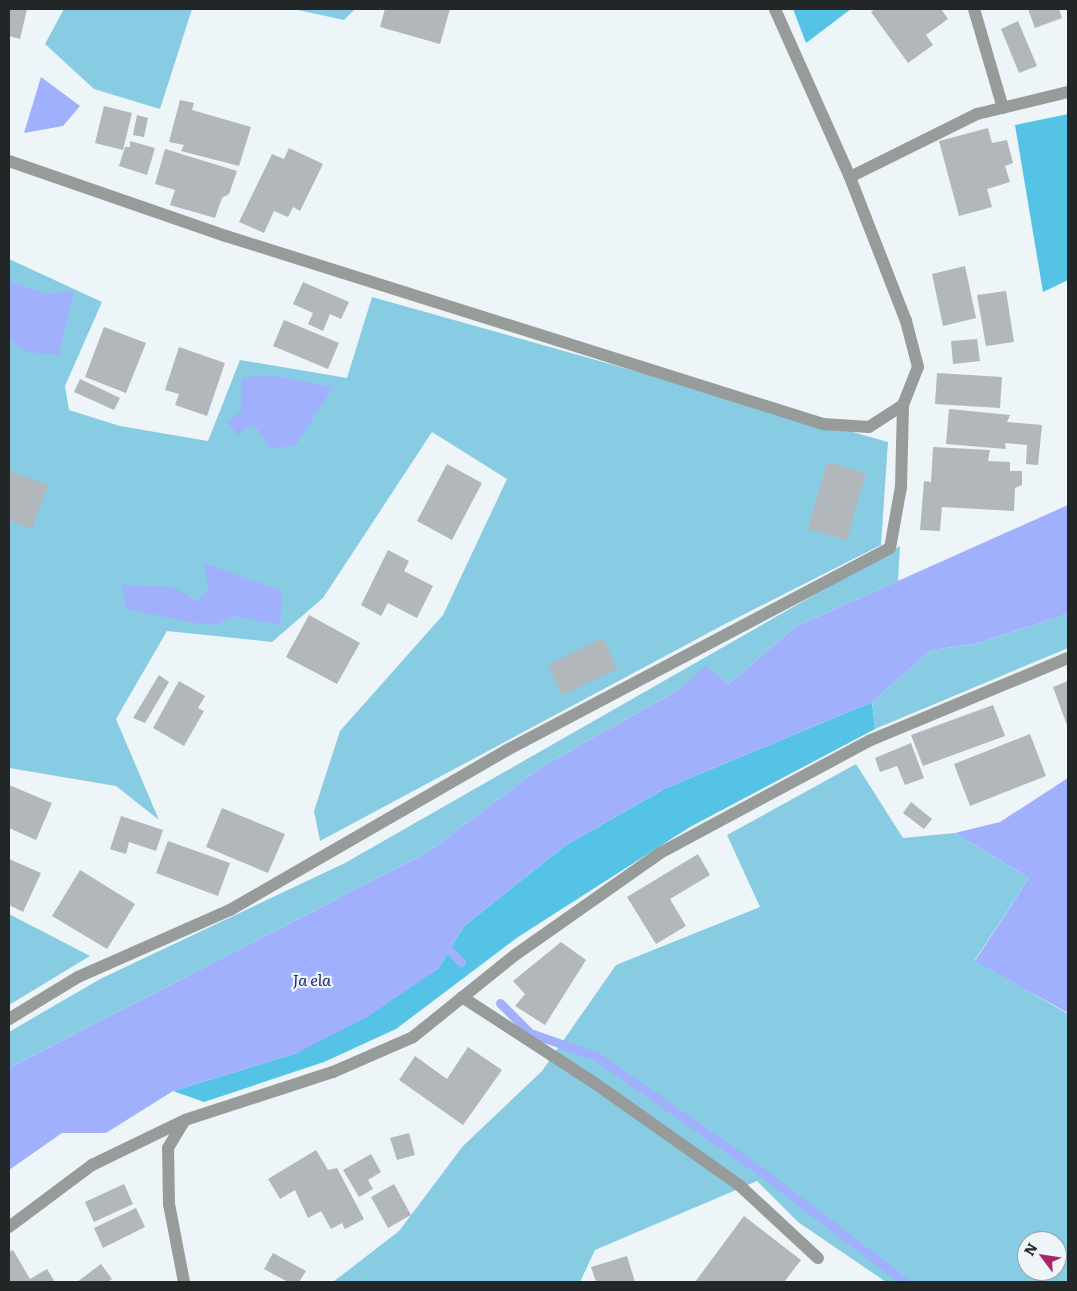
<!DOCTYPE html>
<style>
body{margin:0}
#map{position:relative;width:1077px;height:1291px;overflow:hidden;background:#edf5f8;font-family:Literata,serif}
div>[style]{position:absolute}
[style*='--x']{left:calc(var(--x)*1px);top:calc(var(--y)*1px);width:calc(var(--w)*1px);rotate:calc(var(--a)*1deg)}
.green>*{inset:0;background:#88cce4}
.forest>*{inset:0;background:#55c3e6}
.water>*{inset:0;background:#a0b0fc}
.stream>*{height:9px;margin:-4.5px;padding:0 4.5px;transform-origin:4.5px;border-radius:4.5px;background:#a0b0fc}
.building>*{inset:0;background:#b2b7bc}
.minor>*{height:12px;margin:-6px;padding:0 6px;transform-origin:6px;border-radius:6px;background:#979b9a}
span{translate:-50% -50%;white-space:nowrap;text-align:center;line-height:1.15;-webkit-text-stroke:4.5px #edf5f8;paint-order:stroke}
.water-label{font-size:16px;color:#227;font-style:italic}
.frame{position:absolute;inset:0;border:10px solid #232627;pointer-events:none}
.north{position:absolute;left:1017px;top:1231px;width:50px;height:50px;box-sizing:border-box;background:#edf5f8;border:1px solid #9ca2a4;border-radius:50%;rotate:301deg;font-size:14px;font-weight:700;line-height:20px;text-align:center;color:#232627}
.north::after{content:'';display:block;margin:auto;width:18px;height:22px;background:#ab246a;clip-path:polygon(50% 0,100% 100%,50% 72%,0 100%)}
</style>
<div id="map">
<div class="green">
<div style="clip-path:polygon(64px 9px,192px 9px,160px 109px,94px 89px,45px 44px)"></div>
<div style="clip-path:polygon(293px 9px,355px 9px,344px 20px)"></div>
<div style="clip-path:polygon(9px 259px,102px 302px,65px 386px,69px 410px,120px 426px,208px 441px,240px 360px,347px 378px,372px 297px,888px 442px,881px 545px,725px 624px,320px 841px,314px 811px,340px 731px,443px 615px,507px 479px,432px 432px,323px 598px,272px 642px,167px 631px,116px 719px,159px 820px,116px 786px,9px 768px)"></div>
<div style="clip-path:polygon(900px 546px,898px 581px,795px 627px,729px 684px,706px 667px,678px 690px,540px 768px,428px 852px,9px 1068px,9px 1032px,100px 979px,345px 863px)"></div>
<div style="clip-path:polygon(1068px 614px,1068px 648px,875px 729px,872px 702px,931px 650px,974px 644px)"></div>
<div style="clip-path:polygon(evenodd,856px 764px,903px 838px,955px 833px,1029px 878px,975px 960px,1068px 1014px,1068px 1282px,886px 1282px,798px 1222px,757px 1181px,595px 1250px,580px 1282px,333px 1282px,399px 1231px,463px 1146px,542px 1071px,616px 965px,760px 907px,727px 835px,856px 764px,1027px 1241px,1057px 1241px,1057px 1271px,1027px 1271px,1027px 1241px)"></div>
<div style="clip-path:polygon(9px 914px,90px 956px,9px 1005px)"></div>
</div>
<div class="forest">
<div style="clip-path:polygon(793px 9px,851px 9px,806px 43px)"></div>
<div style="clip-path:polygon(1068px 114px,1068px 280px,1043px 292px,1015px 125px)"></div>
<div style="clip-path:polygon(872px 702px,875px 729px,690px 827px,518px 937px,396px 1029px,324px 1062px,204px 1102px,173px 1091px,297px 1053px,438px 969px,464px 926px,566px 845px,666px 788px)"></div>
</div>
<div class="water">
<div style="clip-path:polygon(41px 77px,80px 106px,63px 126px,24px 133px)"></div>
<div style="clip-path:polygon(9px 281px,46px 294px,74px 291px,59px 355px,27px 352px,9px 339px)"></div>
<div style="clip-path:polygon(277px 376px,333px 387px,296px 445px,271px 449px,254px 424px,238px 435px,227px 422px,241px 411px,241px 377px)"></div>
<div style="clip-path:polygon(1068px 505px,1068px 614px,974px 644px,931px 650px,872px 702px,666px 788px,566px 845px,464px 926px,438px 969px,367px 1017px,297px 1053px,173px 1091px,106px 1133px,62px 1133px,9px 1170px,9px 1068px,428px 852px,540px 768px,678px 690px,706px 666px,729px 684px,795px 627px)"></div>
<div style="clip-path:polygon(204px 563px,282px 591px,280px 625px,232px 616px,217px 625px,194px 623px,126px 609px,122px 585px,173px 587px,197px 601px,208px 591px)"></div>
<div style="clip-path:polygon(1068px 778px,1068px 1013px,975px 961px,1029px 878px,955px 833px,1000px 822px)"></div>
</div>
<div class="stream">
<div style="--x:442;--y:943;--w:27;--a:45"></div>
<div style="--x:500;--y:1003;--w:42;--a:45"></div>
<div style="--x:530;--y:1033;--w:70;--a:19.2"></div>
<div style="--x:596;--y:1056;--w:204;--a:35"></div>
<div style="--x:763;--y:1173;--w:179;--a:37.5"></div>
</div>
<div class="building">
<div style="clip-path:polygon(9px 9px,27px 9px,20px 39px,9px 36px)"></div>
<div style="clip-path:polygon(385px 9px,450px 9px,440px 44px,380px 27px)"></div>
<div style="clip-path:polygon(875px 9px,941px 9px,948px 19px,926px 35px,933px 45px,908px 63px,871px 12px)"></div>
<div style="clip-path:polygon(1028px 9px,1059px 9px,1062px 18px,1035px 28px)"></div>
<div style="clip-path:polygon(1018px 21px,1037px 66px,1019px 73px,1001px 29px)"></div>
<div style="clip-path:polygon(180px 100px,194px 103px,192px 110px,251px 127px,239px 166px,181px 151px,184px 145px,169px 142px)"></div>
<div style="clip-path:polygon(104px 106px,132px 113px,123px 150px,95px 143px)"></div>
<div style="clip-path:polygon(137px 115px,148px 118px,144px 137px,133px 135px)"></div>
<div style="clip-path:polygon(988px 128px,992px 143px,1007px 140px,1013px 163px,1005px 166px,1010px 182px,987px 189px,992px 207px,959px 216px,939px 141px)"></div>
<div style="clip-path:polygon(130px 141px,155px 148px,147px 175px,119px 166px,125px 147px,130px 147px)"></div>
<div style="clip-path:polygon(289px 148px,323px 164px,300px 211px,293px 207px,288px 217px,274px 211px,264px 233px,239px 222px,272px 154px,284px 159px)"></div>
<div style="clip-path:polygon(165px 149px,237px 171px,229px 194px,222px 198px,215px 218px,170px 205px,175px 190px,155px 184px)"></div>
<div style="clip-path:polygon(965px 266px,976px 318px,943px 326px,932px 274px)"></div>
<div style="clip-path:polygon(303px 282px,349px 302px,341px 319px,330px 314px,323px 331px,308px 324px,313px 313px,293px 304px)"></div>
<div style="clip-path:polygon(1006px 291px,1014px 342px,986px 346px,977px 295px)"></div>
<div style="clip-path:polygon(284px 320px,339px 343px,328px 369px,273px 346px)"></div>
<div style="clip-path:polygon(104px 327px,146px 343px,126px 393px,85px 377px)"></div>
<div style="clip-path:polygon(977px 339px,980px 361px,953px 364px,951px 341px)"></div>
<div style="clip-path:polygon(179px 347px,225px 363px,207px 416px,175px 405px,179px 394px,165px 390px)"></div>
<div style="clip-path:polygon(937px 373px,1002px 377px,1000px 408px,935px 404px)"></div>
<div style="clip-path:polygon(80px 379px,120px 398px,114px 410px,74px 392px)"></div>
<div style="clip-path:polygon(949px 409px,1010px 415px,1007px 422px,1042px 425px,1038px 465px,1026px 464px,1027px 445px,1005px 443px,1006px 449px,946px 444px)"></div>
<div style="clip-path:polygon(933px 447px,990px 450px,988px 461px,1010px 462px,1010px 471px,1022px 471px,1022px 485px,1015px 488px,1014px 511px,942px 507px,940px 531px,920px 530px,924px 481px,931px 482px)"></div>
<div style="clip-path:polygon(827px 462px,866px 473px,847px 540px,808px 529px)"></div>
<div style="clip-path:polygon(447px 464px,482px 483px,452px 540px,417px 521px)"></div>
<div style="clip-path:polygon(9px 471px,48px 485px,32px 529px,9px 520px)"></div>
<div style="clip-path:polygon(388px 550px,409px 561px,404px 571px,433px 586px,417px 618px,388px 603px,381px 616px,361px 605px)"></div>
<div style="clip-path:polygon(309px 615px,360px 643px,337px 684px,286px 657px)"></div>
<div style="clip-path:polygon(603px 638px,617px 669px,562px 695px,548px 665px)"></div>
<div style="clip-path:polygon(159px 675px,169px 682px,145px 723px,133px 718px)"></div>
<div style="clip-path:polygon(179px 681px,205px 696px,198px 708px,204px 711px,184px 746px,153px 728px)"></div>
<div style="clip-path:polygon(1068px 681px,1068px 728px,1053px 687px)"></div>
<div style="clip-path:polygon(993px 705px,1005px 736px,923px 766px,911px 735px)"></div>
<div style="clip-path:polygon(1030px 734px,1046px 776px,970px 806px,954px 764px)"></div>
<div style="clip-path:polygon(911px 743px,924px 778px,905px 785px,897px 766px,880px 772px,875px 758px)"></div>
<div style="clip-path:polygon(9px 785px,52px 803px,36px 840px,9px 828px)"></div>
<div style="clip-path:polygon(911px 802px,932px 819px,924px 829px,903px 813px)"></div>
<div style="clip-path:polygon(222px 808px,285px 834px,268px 873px,206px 847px)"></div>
<div style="clip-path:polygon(121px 816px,163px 830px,156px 851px,129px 842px,126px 854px,110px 849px)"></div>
<div style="clip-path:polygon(168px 841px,230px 863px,218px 896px,156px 873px)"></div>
<div style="clip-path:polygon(698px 854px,710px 875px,670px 899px,686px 926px,656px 944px,627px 897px)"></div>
<div style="clip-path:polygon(9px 859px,41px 873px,23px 912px,9px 905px)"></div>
<div style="clip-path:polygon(80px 870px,135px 904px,107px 949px,52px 916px)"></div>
<div style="clip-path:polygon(561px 942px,586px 960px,545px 1025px,515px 1006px,525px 994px,513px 981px)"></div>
<div style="clip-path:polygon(468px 1047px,502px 1070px,463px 1125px,399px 1080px,415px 1056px,447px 1079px)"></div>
<div style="clip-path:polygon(409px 1133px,415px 1155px,397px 1160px,390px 1138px)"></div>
<div style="clip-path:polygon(316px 1150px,328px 1170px,337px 1168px,364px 1219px,345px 1229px,342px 1223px,331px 1229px,321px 1211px,308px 1218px,295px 1190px,280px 1199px,268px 1179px)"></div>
<div style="clip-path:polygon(371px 1154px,381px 1172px,368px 1180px,373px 1189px,359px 1197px,343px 1170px)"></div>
<div style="clip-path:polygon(124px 1184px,133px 1204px,94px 1222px,85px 1202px)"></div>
<div style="clip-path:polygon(394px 1184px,411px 1215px,388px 1228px,371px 1197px)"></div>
<div style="clip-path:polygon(136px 1208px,145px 1227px,103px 1248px,94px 1228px)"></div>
<div style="clip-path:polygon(744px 1216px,801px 1260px,784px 1282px,695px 1282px)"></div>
<div style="clip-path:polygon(13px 1250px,30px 1279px,47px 1269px,55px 1282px,9px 1282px,9px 1252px)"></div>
<div style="clip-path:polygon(273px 1253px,306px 1271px,299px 1282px,288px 1282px,264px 1269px)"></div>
<div style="clip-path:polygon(627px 1256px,635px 1282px,596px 1282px,591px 1267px)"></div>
<div style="clip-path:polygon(101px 1264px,112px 1279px,108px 1282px,77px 1282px)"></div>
</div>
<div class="minor">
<div style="--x:974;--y:9;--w:103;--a:73.7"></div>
<div style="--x:9;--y:161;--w:230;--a:19.1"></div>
<div style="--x:226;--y:236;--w:626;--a:17.48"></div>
<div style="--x:823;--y:424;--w:46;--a:3.7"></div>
<div style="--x:869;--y:427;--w:40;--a:-32.9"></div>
<div style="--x:850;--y:177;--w:142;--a:-26.4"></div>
<div style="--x:977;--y:114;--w:94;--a:-13.6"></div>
<div style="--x:462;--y:997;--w:160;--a:33"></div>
<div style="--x:596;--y:1084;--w:174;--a:35.2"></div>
<div style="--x:738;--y:1184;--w:109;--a:42.8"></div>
<div style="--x:9;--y:1019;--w:81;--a:-31.3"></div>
<div style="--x:78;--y:977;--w:166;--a:-23.8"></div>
<div style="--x:230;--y:910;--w:318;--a:-30"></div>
<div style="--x:505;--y:751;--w:435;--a:-27.8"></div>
<div style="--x:890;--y:548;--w:62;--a:-79.8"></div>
<div style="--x:901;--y:487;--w:82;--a:-88.6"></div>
<div style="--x:903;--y:405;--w:41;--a:-68.5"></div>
<div style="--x:918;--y:367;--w:48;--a:-104.6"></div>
<div style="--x:906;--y:321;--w:155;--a:-111.3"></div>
<div style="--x:850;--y:177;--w:184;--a:-114.1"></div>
<div style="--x:9;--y:1227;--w:104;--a:-36.8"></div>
<div style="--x:92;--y:1165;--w:103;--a:-25.8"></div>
<div style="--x:185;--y:1120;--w:156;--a:-18"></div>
<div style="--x:333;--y:1072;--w:87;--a:-23.6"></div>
<div style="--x:413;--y:1037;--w:131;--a:-38.8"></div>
<div style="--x:515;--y:955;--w:177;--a:-35.1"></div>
<div style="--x:660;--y:853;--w:239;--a:-28.2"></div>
<div style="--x:871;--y:740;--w:213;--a:-22.6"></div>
<div style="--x:184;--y:1282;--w:79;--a:-100.9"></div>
<div style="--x:169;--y:1204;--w:56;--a:-91"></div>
<div style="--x:168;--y:1148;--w:31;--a:-59"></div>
</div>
<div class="water-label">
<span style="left:312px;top:979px">Ja ela</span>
</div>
<div class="frame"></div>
<div class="north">N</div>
</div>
